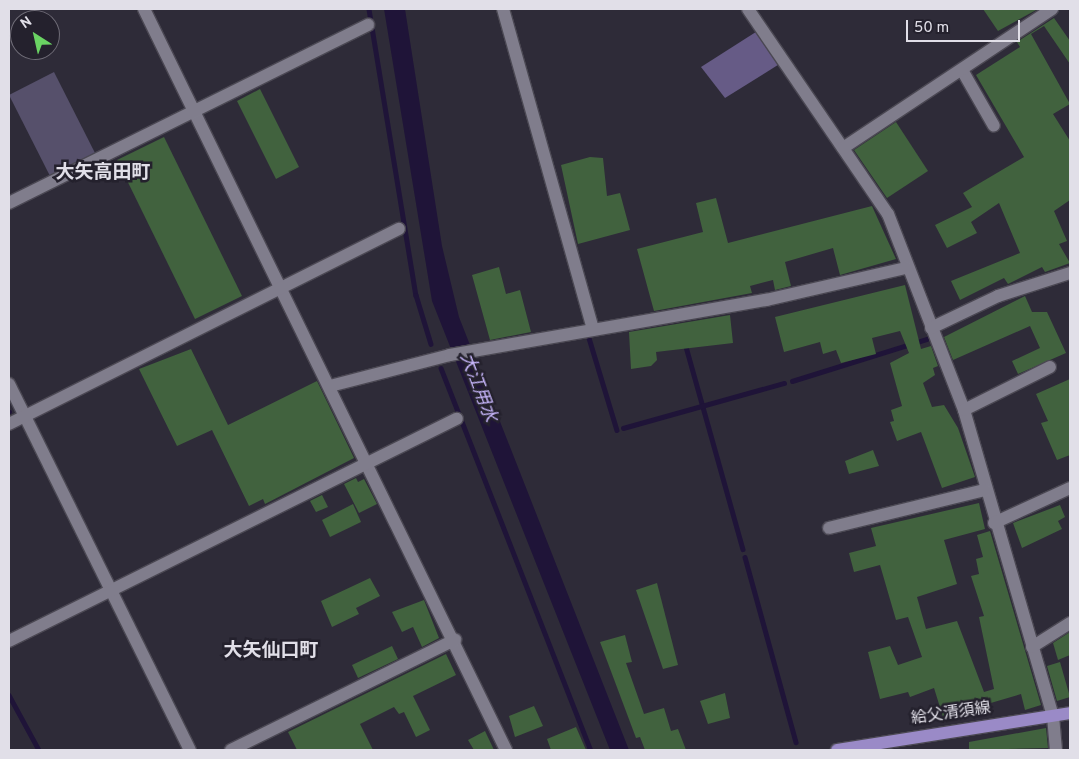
<!DOCTYPE html>
<meta charset="utf-8">
<style>
body{margin:0}
#map{position:relative;width:1079px;height:759px;overflow:hidden;background:#2e2b38;font-family:Overpass,"Noto Sans JP",sans-serif}
div>[style]{position:absolute}
[style*='--x']{left:calc(var(--x)*1px);top:calc(var(--y)*1px);width:calc(var(--w)*1px);rotate:calc(var(--a)*1deg)}
.green>*{inset:0;background:#56506b}
.forest>*{inset:0;background:#665b86}
.water>*{inset:0;background:#1f1438}
.stream>*{height:4.5px;margin:-2.25px;padding:0 2.25px;transform-origin:2.25px;border-radius:2.25px;background:#1f1438}
.building>*{inset:0;background:#41623e}
.roads{filter:drop-shadow(1px 0 #4b4853) drop-shadow(-1px 0 #4b4853) drop-shadow(0 1px #4b4853) drop-shadow(0 -1px #4b4853)}
.minor>*{height:12px;margin:-6px;padding:0 6px;transform-origin:6px;border-radius:6px;background:#807d8c}
.major>*{height:12px;margin:-6px;padding:0 6px;transform-origin:6px;border-radius:6px;background:#9a8ac7}
span{translate:-50% -50%;white-space:nowrap;text-align:center;line-height:1.15;-webkit-text-stroke:5px #24212d;paint-order:stroke}
.street-label{font-size:16px;color:#e1dfe8}
.water-label{font-size:18px;color:#c6b5fa;font-style:italic}
.quarter-label{font-size:19px;color:#e1dfe8;font-weight:700}
.frame{position:absolute;inset:0;border:10px solid #e1dfe8;pointer-events:none}
.north{position:absolute;left:10px;top:10px;width:50px;height:50px;box-sizing:border-box;background:#24212d;border:1px solid #706d78;border-radius:50%;rotate:325deg;font-size:14px;font-weight:700;line-height:20px;text-align:center;color:#e1dfe8}
.north::after{content:'';display:block;margin:auto;width:18px;height:22px;background:#6ad363;clip-path:polygon(50% 0,100% 100%,50% 72%,0 100%)}
.scale{position:absolute;left:906px;top:20px;width:114px;height:22px;box-sizing:border-box;border:2px solid #e1dfe8;border-top:0;padding-left:6px;font-size:15px;line-height:18px;white-space:nowrap;color:#e1dfe8;-webkit-text-stroke:4px #24212d;paint-order:stroke}
</style>
<div id="map">
<div class="green">
<div style="clip-path:polygon(54px 72px,95px 153px,50px 176px,9px 95px)"></div>
</div>
<div class="forest">
<div style="clip-path:polygon(759px 30px,781px 63px,725px 98px,701px 67px)"></div>
</div>
<div class="water">
<div style="clip-path:polygon(384px 9px,405px 9px,442px 246px,459px 317px,629px 750px,610px 750px,432px 301px)"></div>
</div>
<div class="stream">
<div style="--x:369;--y:9;--w:290;--a:80.7"></div>
<div style="--x:416;--y:295;--w:51;--a:73"></div>
<div style="--x:589;--y:338;--w:96;--a:73.1"></div>
<div style="--x:685;--y:343;--w:214;--a:74.3"></div>
<div style="--x:441;--y:368;--w:410;--a:68.6"></div>
<div style="--x:792;--y:381;--w:141;--a:-17.3"></div>
<div style="--x:9;--y:412;--w:1;--a:0"></div>
<div style="--x:623;--y:428;--w:167;--a:-15.6"></div>
<div style="--x:745;--y:557;--w:192;--a:74.6"></div>
<div style="--x:9;--y:695;--w:63;--a:61.4"></div>
</div>
<div class="building">
<div style="clip-path:polygon(983px 9px,1038px 9px,998px 31px)"></div>
<div style="clip-path:polygon(1054px 18px,1070px 41px,1070px 64px,1044px 26px,1031px 34px,1070px 104px,1053px 114px,1070px 141px,1070px 200px,1054px 211px,1067px 241px,1059px 244px,1070px 263px,1045px 272px,1042px 267px,1008px 284px,1004px 278px,960px 300px,951px 281px,1020px 253px,999px 203px,971px 222px,977px 233px,947px 248px,935px 225px,972px 207px,963px 193px,1024px 157px,976px 75px,1020px 47px,1017px 42px)"></div>
<div style="clip-path:polygon(260px 89px,299px 167px,276px 179px,237px 101px)"></div>
<div style="clip-path:polygon(896px 122px,928px 171px,887px 198px,854px 150px)"></div>
<div style="clip-path:polygon(164px 137px,242px 296px,195px 319px,117px 160px)"></div>
<div style="clip-path:polygon(590px 157px,603px 158px,607px 196px,620px 193px,630px 230px,578px 244px,561px 165px)"></div>
<div style="clip-path:polygon(716px 198px,728px 243px,872px 206px,896px 259px,840px 275px,833px 248px,785px 262px,791px 286px,775px 290px,773px 280px,750px 286px,752px 293px,654px 311px,637px 249px,703px 232px,696px 203px)"></div>
<div style="clip-path:polygon(499px 267px,506px 294px,520px 290px,531px 332px,490px 340px,472px 275px)"></div>
<div style="clip-path:polygon(905px 285px,921px 349px,931px 346px,938px 366px,933px 368px,935px 375px,923px 383px,932px 407px,944px 405px,958px 428px,975px 477px,942px 488px,921px 432px,897px 441px,890px 422px,894px 421px,891px 410px,902px 406px,890px 363px,909px 353px,900px 331px,872px 338px,876px 354px,841px 363px,836px 350px,823px 354px,820px 342px,784px 352px,775px 317px)"></div>
<div style="clip-path:polygon(1025px 296px,1032px 312px,1047px 312px,1066px 353px,1018px 374px,1012px 361px,1040px 348px,1030px 326px,953px 360px,944px 337px)"></div>
<div style="clip-path:polygon(730px 315px,733px 343px,656px 352px,657px 360px,651px 366px,631px 369px,629px 332px)"></div>
<div style="clip-path:polygon(191px 349px,228px 425px,317px 381px,354px 458px,265px 504px,263px 499px,249px 506px,212px 430px,177px 446px,139px 369px)"></div>
<div style="clip-path:polygon(1070px 379px,1070px 455px,1057px 460px,1041px 423px,1048px 421px,1036px 394px)"></div>
<div style="clip-path:polygon(873px 450px,879px 466px,849px 474px,845px 461px)"></div>
<div style="clip-path:polygon(356px 478px,358px 482px,364px 479px,377px 504px,359px 513px,344px 484px)"></div>
<div style="clip-path:polygon(322px 495px,328px 507px,316px 512px,310px 501px)"></div>
<div style="clip-path:polygon(979px 503px,985px 529px,944px 540px,957px 584px,917px 597px,926px 629px,957px 621px,984px 692px,994px 689px,979px 617px,984px 616px,971px 576px,979px 574px,976px 559px,983px 557px,977px 535px,990px 531px,1041px 705px,1025px 710px,1021px 694px,943px 717px,934px 688px,910px 697px,908px 692px,880px 699px,868px 652px,890px 646px,898px 665px,922px 657px,908px 617px,896px 620px,880px 565px,854px 572px,849px 553px,876px 546px,871px 528px)"></div>
<div style="clip-path:polygon(353px 504px,361px 522px,330px 537px,322px 520px)"></div>
<div style="clip-path:polygon(1060px 505px,1065px 517px,1058px 521px,1062px 529px,1022px 548px,1013px 523px)"></div>
<div style="clip-path:polygon(370px 578px,380px 596px,356px 608px,359px 614px,332px 627px,321px 601px)"></div>
<div style="clip-path:polygon(657px 583px,678px 665px,663px 669px,636px 590px)"></div>
<div style="clip-path:polygon(424px 600px,439px 638px,422px 647px,413px 627px,402px 632px,392px 612px)"></div>
<div style="clip-path:polygon(1070px 632px,1070px 655px,1058px 660px,1053px 643px)"></div>
<div style="clip-path:polygon(625px 635px,632px 662px,626px 663px,644px 714px,664px 708px,671px 731px,678px 729px,686px 750px,645px 750px,640px 737px,636px 738px,600px 642px)"></div>
<div style="clip-path:polygon(392px 646px,398px 659px,358px 678px,352px 665px)"></div>
<div style="clip-path:polygon(446px 654px,456px 675px,413px 696px,430px 730px,416px 737px,404px 712px,399px 714px,394px 707px,360px 724px,373px 750px,297px 750px,288px 732px)"></div>
<div style="clip-path:polygon(1060px 662px,1070px 697px,1057px 701px,1047px 666px)"></div>
<div style="clip-path:polygon(725px 693px,730px 718px,708px 724px,700px 701px)"></div>
<div style="clip-path:polygon(534px 706px,543px 726px,515px 737px,509px 716px)"></div>
<div style="clip-path:polygon(576px 727px,586px 750px,551px 750px,547px 739px)"></div>
<div style="clip-path:polygon(1046px 728px,1048px 748px,969px 750px,969px 742px)"></div>
<div style="clip-path:polygon(485px 731px,494px 750px,474px 750px,468px 740px)"></div>
</div>
<div class="roads">
<div class="minor">
<div style="--x:144;--y:9;--w:825;--a:63.96"></div>
<div style="--x:503;--y:9;--w:333;--a:74.3"></div>
<div style="--x:748;--y:9;--w:248;--a:55.7"></div>
<div style="--x:888;--y:214;--w:210;--a:68.8"></div>
<div style="--x:964;--y:410;--w:319;--a:73.8"></div>
<div style="--x:1053;--y:716;--w:34;--a:85"></div>
<div style="--x:962;--y:70;--w:64;--a:60.3"></div>
<div style="--x:843;--y:148;--w:251;--a:-33.6"></div>
<div style="--x:9;--y:203;--w:401;--a:-26.4"></div>
<div style="--x:931;--y:328;--w:74;--a:-25.5"></div>
<div style="--x:998;--y:296;--w:76;--a:-17.7"></div>
<div style="--x:9;--y:384;--w:408;--a:63.7"></div>
<div style="--x:330;--y:386;--w:124;--a:-14.5"></div>
<div style="--x:450;--y:355;--w:321;--a:-9.9"></div>
<div style="--x:766;--y:300;--w:144;--a:-12.9"></div>
<div style="--x:964;--y:410;--w:96;--a:-26.6"></div>
<div style="--x:9;--y:424;--w:436;--a:-26.6"></div>
<div style="--x:994;--y:523;--w:84;--a:-24.7"></div>
<div style="--x:829;--y:528;--w:161;--a:-13.7"></div>
<div style="--x:9;--y:641;--w:500;--a:-26.4"></div>
<div style="--x:1032;--y:647;--w:45;--a:-32.3"></div>
<div style="--x:231;--y:750;--w:250;--a:-26.2"></div>
</div>
<div class="major">
<div style="--x:837;--y:750;--w:236;--a:-9"></div>
</div>
</div>
<div class="street-label">
<span style="left:951px;top:714px;rotate:-8deg">給父清須線</span>
</div>
<div class="water-label">
<span style="left:477px;top:388px;rotate:69deg">大江用水</span>
</div>
<div class="quarter-label">
<span style="left:103px;top:174px">大矢高田町</span>
<span style="left:271px;top:652px">大矢仙口町</span>
</div>
<div class="frame"></div>
<div class="north">N</div>
<div class="scale">50 m</div>
</div>
